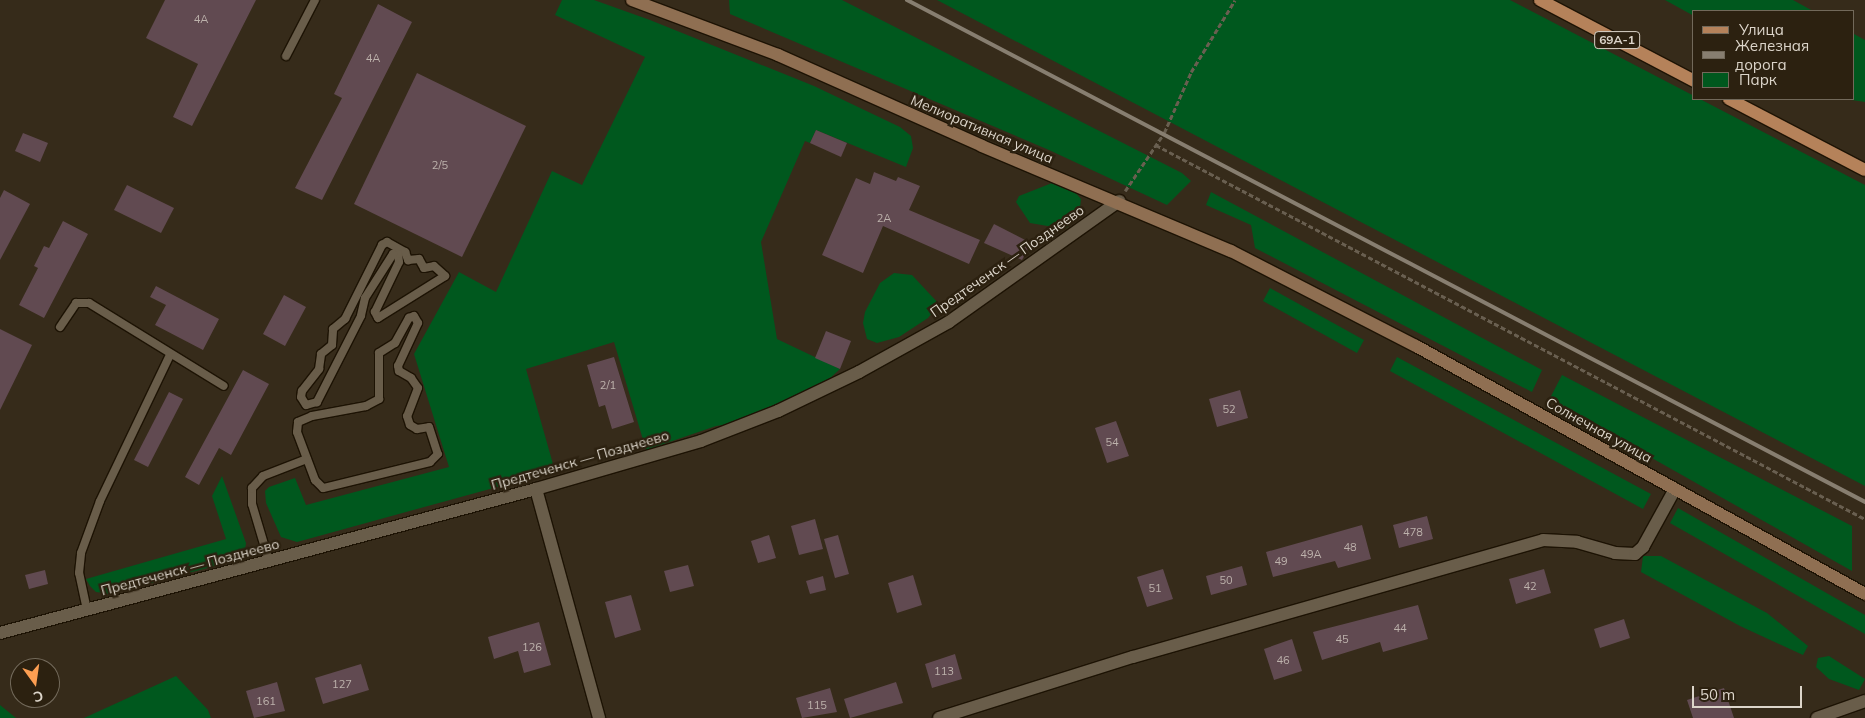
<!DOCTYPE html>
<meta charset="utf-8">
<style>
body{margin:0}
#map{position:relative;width:1865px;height:718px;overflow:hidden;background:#362b1a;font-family:Mulish,sans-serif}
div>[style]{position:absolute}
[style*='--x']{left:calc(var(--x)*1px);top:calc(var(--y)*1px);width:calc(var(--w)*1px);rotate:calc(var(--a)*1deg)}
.green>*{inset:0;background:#00581e}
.building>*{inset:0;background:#614a51}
.path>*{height:2.5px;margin-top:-1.25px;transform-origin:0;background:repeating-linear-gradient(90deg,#695f50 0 5px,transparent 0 7.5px)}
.roads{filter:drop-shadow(1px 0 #1d1304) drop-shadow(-1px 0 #1d1304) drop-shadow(0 1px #1d1304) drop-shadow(0 -1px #1d1304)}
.lane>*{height:8px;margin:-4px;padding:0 4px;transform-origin:4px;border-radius:4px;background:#695d4a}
.street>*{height:12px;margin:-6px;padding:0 6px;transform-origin:6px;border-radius:6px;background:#695d4a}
.secondary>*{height:12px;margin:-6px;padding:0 6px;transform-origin:6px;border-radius:6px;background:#8f6f52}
.primary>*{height:12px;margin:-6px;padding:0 6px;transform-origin:6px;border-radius:6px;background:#b5825a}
.rail>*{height:4px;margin:-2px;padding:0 2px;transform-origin:2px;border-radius:2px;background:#877e70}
span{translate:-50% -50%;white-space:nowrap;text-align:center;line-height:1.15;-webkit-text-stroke:5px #2c2110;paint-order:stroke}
.number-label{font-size:11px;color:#bdb2ac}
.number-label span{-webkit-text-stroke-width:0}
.shield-label span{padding:1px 4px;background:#2c2110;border:1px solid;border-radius:4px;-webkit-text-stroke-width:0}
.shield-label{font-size:12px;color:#dcd5ca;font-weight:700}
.street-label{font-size:14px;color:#dcd5ca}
.legend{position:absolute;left:1692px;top:10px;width:162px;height:90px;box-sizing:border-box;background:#2c2110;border:1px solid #72695a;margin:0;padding:6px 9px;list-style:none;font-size:15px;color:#dcd5ca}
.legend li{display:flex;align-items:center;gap:10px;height:25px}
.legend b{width:25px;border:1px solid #72695a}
.north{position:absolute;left:10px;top:658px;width:50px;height:50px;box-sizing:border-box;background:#2c2110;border:1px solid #72695a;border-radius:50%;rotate:166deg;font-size:14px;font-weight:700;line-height:20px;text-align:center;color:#dcd5ca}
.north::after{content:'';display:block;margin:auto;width:18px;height:22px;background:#fc9e52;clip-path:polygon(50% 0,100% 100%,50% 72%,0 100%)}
.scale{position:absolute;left:1692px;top:686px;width:110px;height:22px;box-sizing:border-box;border:2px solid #dcd5ca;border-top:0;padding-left:6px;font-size:15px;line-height:18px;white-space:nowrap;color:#dcd5ca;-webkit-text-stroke:4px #2c2110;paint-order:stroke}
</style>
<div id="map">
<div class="green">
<div style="clip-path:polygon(562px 0,594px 0,650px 20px,814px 86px,900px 127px,911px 136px,913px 148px,906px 167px,816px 130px,810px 143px,805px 141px,761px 242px,777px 339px,840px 369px,828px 380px,735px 423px,716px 426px,646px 450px,614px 342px,526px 369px,555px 471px,308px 539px,297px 542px,281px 537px,266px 503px,265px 491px,269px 487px,295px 478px,306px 505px,449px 467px,414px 354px,459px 272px,496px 292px,552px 171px,582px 185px,645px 57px,555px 15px)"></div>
<div style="clip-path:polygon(729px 0,842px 0,1182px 173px,1191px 181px,1167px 205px,1049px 150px,730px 14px)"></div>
<div style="clip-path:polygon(937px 0,1510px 0,1865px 185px,1865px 486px)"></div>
<div style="clip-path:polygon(1665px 0,1793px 0,1813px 11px,1694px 11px,1694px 16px)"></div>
<div style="clip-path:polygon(1854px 34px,1865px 40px,1865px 102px,1845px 99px,1854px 99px)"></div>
<div style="clip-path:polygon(1052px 183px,1074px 191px,1081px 199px,1079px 217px,1065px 229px,1030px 223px,1016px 202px,1019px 196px)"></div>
<div style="clip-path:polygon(1211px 192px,1542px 370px,1532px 392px,1255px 248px,1251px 225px,1206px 205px)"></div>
<div style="clip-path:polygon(894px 273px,912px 275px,939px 304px,928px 318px,899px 337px,877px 343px,867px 339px,863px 323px,865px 312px,880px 283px)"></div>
<div style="clip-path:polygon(1270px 288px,1364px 340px,1357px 353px,1263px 301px)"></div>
<div style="clip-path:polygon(1397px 357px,1651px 494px,1643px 509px,1390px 371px)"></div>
<div style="clip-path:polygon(1562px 375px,1852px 526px,1852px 571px,1549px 400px)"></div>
<div style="clip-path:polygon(222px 476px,246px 543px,244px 556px,237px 560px,110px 594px,96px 592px,90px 586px,86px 579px,226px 539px,212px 496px)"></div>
<div style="clip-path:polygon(1678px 508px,1865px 615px,1865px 634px,1670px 523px)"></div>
<div style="clip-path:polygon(1643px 556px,1661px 556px,1767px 613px,1808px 646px,1803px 655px,1740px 626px,1641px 572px)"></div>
<div style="clip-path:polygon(1829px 656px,1865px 679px,1859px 690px,1829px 679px,1816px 667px,1818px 658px)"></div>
<div style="clip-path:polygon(176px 676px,208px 710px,211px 718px,84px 718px)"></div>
<div style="clip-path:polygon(0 705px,16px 718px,0 718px)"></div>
</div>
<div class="building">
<div style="clip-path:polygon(165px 0,256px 0,192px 126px,173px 117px,198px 64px,146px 38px)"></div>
<div style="clip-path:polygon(378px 4px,412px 22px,322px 200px,295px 188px,342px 98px,334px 94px)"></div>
<div style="clip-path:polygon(417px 73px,526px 126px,462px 257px,354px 204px)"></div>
<div style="clip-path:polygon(816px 130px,847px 143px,841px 157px,810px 143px)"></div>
<div style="clip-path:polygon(23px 133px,48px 143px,40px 162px,15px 151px)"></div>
<div style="clip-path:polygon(874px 172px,896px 181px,898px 177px,920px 186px,909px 210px,980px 240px,969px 264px,883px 226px,863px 273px,822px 255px,856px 178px,870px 184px)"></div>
<div style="clip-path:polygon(127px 185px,174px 208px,161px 233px,114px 210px)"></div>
<div style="clip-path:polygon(4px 190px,30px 204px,0 260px,0 198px)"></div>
<div style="clip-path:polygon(63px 221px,88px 234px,44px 318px,19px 305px,38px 268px,34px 266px,44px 246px,49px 248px)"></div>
<div style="clip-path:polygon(994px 224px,1031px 243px,1022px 260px,984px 243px)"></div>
<div style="clip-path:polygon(156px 286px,219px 319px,203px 350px,155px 325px,166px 305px,150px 297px)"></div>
<div style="clip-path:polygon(284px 295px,306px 307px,285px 346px,263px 334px)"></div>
<div style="clip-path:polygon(0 329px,32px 345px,0 410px)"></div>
<div style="clip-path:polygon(826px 331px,851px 341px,840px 369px,815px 358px)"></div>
<div style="clip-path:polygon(614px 357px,634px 422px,612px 429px,605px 405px,599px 407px,587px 365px)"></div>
<div style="clip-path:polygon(243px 370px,269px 384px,231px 455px,219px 448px,199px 485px,185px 477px)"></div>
<div style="clip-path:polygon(1240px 390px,1248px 418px,1217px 427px,1209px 399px)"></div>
<div style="clip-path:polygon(169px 392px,183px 399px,148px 467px,134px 460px)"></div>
<div style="clip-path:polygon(1116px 421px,1129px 456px,1107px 463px,1095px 428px)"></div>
<div style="clip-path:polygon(1427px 516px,1433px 539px,1399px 548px,1393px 525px)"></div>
<div style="clip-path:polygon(815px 519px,823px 549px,799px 555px,791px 526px)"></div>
<div style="clip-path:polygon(1362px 525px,1371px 559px,1338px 568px,1335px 561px,1273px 577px,1266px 552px)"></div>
<div style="clip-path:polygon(769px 535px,776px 558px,758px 563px,751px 541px)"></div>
<div style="clip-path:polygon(838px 535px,849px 574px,835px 578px,824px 539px)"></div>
<div style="clip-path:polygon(688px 565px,694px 586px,670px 592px,664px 571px)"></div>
<div style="clip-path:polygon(1242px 566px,1247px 585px,1211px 595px,1206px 576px)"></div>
<div style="clip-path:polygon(1163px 569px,1173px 599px,1147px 607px,1137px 577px)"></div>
<div style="clip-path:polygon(1544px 569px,1551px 593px,1516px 604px,1509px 579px)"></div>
<div style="clip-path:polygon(45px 570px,48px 584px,29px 589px,25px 575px)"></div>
<div style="clip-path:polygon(913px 575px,922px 605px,897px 613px,888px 583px)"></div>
<div style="clip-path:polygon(823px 576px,826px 590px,810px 594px,806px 581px)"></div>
<div style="clip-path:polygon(631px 595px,641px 630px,615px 638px,605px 602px)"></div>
<div style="clip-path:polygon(1418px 605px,1428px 639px,1383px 652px,1380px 642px,1322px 660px,1313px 632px)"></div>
<div style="clip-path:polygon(1624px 619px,1630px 638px,1600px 648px,1594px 629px)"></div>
<div style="clip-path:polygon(539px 622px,551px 665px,524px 673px,518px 651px,494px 659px,488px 637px)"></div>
<div style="clip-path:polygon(1292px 639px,1302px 671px,1274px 680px,1264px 649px)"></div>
<div style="clip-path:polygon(955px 654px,962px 679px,932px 688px,925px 664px)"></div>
<div style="clip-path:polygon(361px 664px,369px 690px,323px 704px,315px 678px)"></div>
<div style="clip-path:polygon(277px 682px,285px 711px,254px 718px,246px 691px)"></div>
<div style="clip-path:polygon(896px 682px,903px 703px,850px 718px,844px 699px)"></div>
<div style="clip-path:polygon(830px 688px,837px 712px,802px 718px,796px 698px)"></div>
<div style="clip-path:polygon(1724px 688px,1734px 718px,1693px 718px,1687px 700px)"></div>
</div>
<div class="path">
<div style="--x:1156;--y:145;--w:802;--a:27.81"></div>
<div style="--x:1125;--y:191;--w:70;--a:-56.1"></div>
<div style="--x:1164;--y:133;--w:67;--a:-66.1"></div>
<div style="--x:1191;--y:72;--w:84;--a:-58.6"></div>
</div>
<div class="roads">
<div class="lane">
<div style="--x:286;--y:56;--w:63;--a:-62.6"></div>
<div style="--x:387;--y:242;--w:21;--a:29"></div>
<div style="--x:405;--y:252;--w:9;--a:69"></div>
<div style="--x:408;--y:260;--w:11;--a:-5"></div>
<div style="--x:419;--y:259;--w:10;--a:61"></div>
<div style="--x:424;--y:268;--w:10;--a:-11"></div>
<div style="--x:434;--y:266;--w:15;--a:42"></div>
<div style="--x:445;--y:276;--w:79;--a:147.9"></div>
<div style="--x:378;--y:318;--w:7;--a:-117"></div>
<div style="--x:375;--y:312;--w:55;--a:-64.4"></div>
<div style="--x:399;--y:262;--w:8;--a:-97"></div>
<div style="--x:398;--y:254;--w:5;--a:180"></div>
<div style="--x:393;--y:254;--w:52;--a:122.5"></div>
<div style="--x:365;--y:298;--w:18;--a:103"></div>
<div style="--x:361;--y:316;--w:97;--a:117.1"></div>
<div style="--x:317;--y:402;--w:11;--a:165"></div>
<div style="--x:306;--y:405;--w:9;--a:-122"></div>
<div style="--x:301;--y:397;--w:6;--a:-81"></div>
<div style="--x:302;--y:391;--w:28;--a:-52"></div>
<div style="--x:319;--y:369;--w:15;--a:-82"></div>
<div style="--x:321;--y:354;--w:14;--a:-39"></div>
<div style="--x:332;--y:345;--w:16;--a:-86"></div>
<div style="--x:333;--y:329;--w:16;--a:-40"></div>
<div style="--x:345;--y:319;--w:83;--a:-63.4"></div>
<div style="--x:382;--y:245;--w:6;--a:-31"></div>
<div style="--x:414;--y:316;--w:8;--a:60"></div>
<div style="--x:418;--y:323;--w:47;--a:114.9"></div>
<div style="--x:398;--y:366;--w:5;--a:79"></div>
<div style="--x:399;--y:371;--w:14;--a:30"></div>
<div style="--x:411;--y:378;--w:12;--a:55"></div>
<div style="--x:418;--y:388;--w:30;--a:111"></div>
<div style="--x:407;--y:416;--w:9;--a:72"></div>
<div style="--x:410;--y:425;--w:8;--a:30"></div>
<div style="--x:417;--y:429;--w:12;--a:-9"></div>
<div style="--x:429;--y:427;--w:28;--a:72"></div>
<div style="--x:438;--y:454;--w:11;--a:135"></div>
<div style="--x:430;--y:462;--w:110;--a:166.3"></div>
<div style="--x:323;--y:488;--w:11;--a:-135"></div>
<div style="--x:315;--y:480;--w:51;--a:-110.6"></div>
<div style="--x:297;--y:432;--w:10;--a:-84"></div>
<div style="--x:298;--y:422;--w:15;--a:-23"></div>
<div style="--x:312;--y:416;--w:55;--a:-10.5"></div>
<div style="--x:366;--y:406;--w:15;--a:-28"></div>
<div style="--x:379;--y:399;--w:46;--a:-90"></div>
<div style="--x:379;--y:353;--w:19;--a:-32"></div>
<div style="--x:395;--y:343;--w:29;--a:-61"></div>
<div style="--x:409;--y:318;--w:5;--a:-22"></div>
<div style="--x:60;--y:327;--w:29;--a:-56"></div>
<div style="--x:76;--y:303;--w:13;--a:0"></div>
<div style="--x:89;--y:303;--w:158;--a:31.6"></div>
<div style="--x:269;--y:561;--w:59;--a:-106.6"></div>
<div style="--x:252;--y:504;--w:16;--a:-90"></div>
<div style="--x:252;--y:488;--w:16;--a:-47"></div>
<div style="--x:263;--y:476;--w:47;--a:-21.1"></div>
<div style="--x:87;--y:610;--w:38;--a:-102"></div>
<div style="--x:79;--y:573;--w:20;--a:-84"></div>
<div style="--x:81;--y:553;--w:55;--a:-69.9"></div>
<div style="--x:100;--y:501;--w:162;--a:-64.4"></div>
</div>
<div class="street">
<div style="--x:536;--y:489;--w:238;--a:74.6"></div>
<div style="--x:0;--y:633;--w:555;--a:-15.04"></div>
<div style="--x:536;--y:489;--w:172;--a:-16.2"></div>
<div style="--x:701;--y:441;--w:83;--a:-21.3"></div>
<div style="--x:778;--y:411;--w:90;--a:-25.7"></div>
<div style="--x:859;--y:372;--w:103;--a:-29.1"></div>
<div style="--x:949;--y:322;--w:209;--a:-35.4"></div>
<div style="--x:939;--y:718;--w:203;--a:-17.5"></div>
<div style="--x:1133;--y:657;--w:426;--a:-15.9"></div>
<div style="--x:1543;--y:540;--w:34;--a:3"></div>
<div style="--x:1577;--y:542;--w:40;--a:16"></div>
<div style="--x:1615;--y:553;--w:20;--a:3"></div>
<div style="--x:1635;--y:554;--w:11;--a:-41"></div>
<div style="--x:1643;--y:547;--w:66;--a:-61.1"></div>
<div style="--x:1817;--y:718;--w:51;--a:-19.5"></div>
</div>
<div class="secondary">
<div style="--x:632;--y:0;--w:156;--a:20.6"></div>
<div style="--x:778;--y:55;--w:223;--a:24"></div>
<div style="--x:982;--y:146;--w:270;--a:22.9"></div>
<div style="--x:1231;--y:251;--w:208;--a:27.2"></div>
<div style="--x:1416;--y:346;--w:513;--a:28.91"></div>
</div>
<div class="primary">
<div style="--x:1540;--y:0;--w:174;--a:27.7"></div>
<div style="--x:1729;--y:99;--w:153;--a:27.6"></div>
</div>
</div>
<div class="rail">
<div style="--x:907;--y:0;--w:1082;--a:27.65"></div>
</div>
<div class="number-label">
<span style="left:201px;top:19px">4А</span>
<span style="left:373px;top:58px">4А</span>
<span style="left:440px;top:165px">2/5</span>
<span style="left:884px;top:218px">2А</span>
<span style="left:608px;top:385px">2/1</span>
<span style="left:1229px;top:409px">52</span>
<span style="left:1112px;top:442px">54</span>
<span style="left:1413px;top:532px">478</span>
<span style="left:1350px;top:547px">48</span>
<span style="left:1311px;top:554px">49А</span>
<span style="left:1281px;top:561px">49</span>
<span style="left:1226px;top:580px">50</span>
<span style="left:1530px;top:586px">42</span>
<span style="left:1155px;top:588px">51</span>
<span style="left:1400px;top:628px">44</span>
<span style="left:1342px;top:639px">45</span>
<span style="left:532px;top:647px">126</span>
<span style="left:1283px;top:660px">46</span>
<span style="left:944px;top:671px">113</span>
<span style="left:342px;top:684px">127</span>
<span style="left:266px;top:701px">161</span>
<span style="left:817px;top:705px">115</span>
</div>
<div class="shield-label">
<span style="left:1617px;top:40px">69А-1</span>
</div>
<div class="street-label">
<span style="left:982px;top:129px;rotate:23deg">Мелиоративная улица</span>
<span style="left:1007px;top:261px;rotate:-35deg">Предтеченск — Позднеево</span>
<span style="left:1599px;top:430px;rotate:29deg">Солнечная улица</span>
<span style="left:580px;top:460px;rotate:-16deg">Предтеченск — Позднеево</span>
<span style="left:190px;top:567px;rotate:-15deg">Предтеченск — Позднеево</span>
</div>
<ul class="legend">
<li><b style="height:6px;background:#b5825a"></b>Улица</li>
<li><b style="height:6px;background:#877e70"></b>Железная дорога</li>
<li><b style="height:14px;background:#00581e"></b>Парк</li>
</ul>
<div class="north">С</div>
<div class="scale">50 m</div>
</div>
